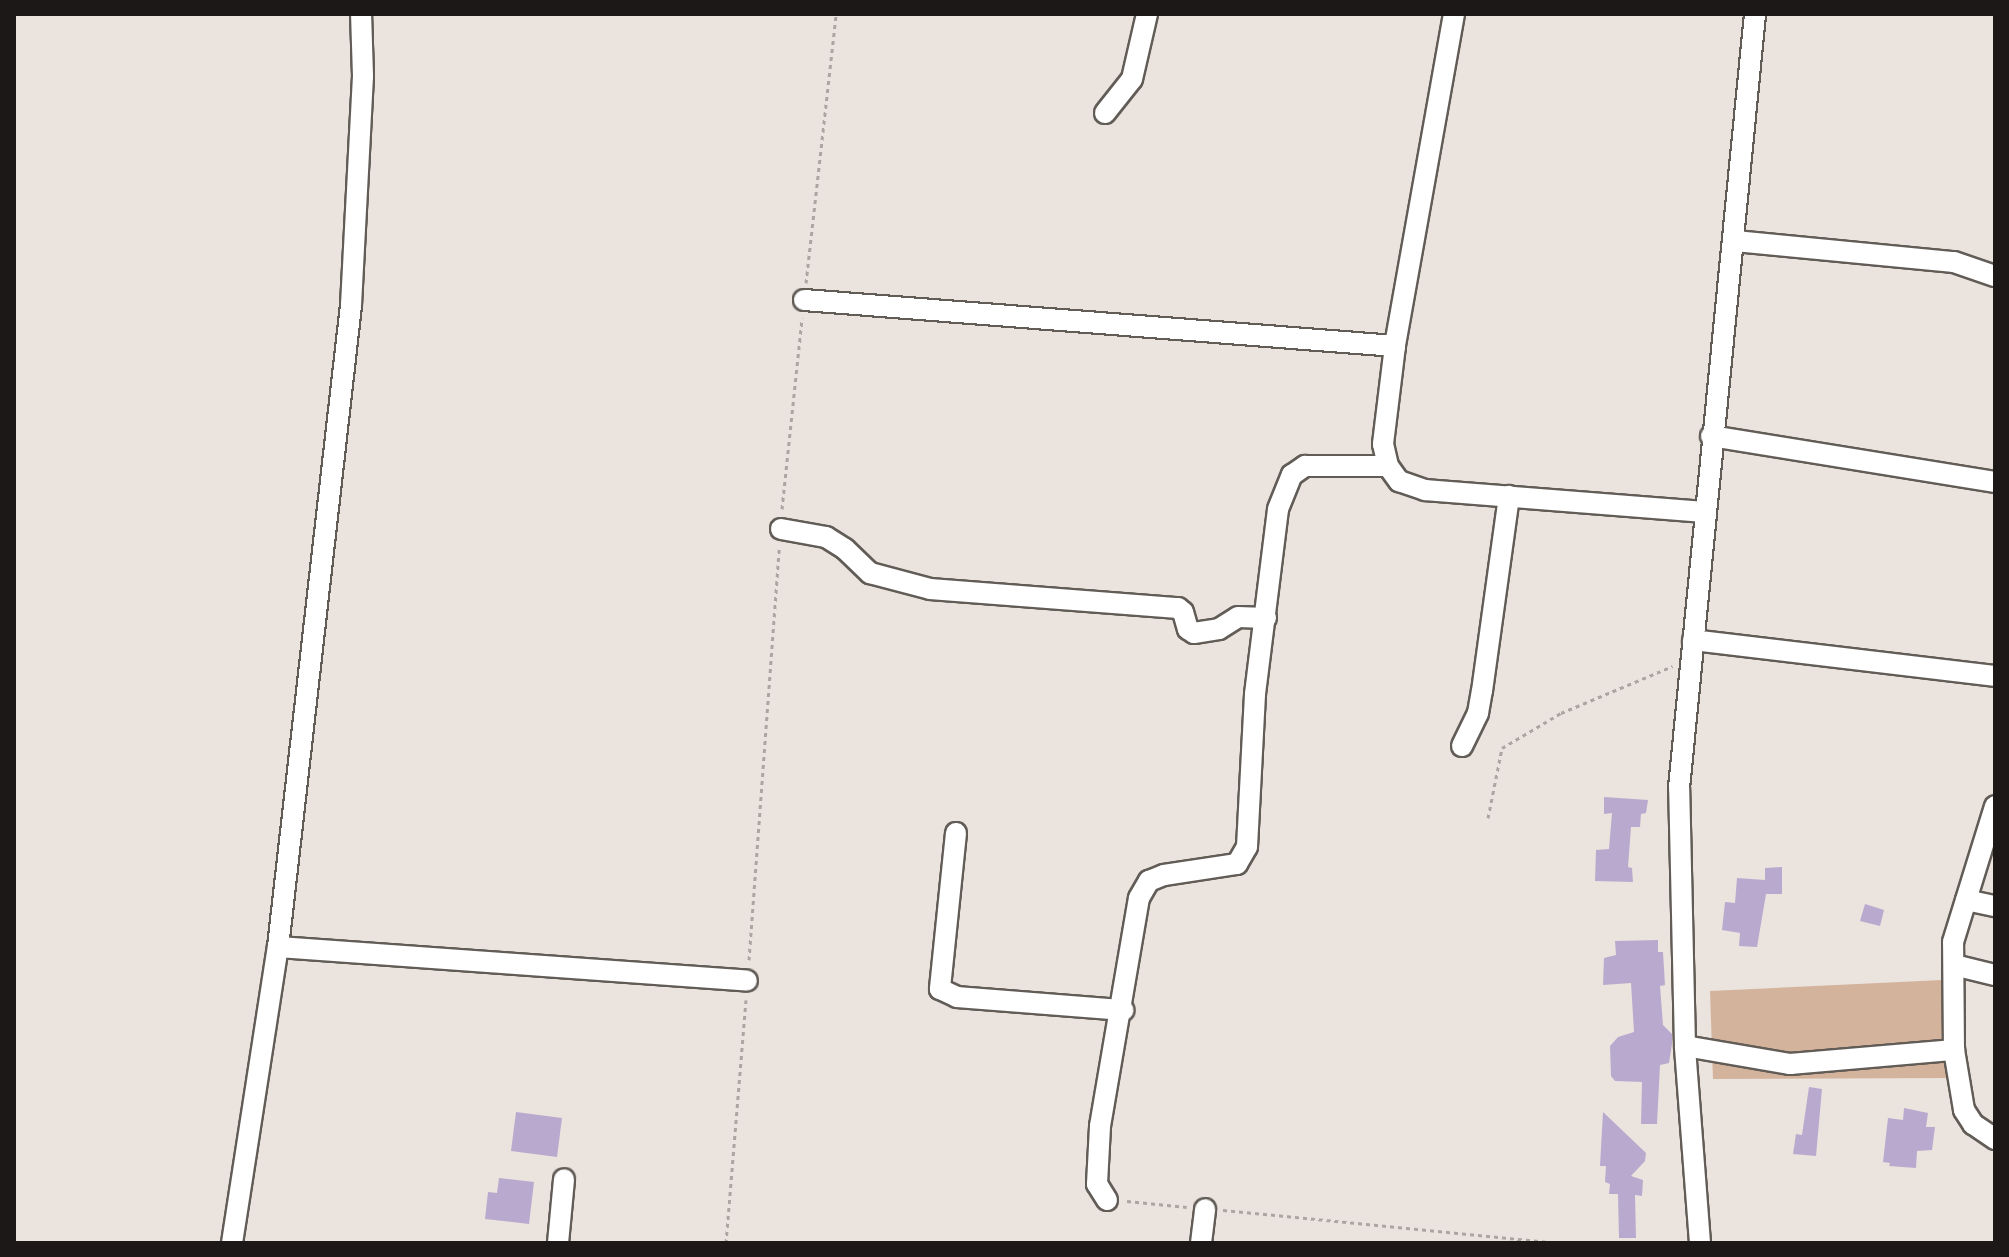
<!DOCTYPE html>
<style>
body{margin:0}
#map{position:relative;width:2009px;height:1257px;overflow:hidden;background:#ebe3de;font-family:Overpass,sans-serif}
div>[style]{position:absolute}
[style*='--x']{left:calc(var(--x)*1px);top:calc(var(--y)*1px);width:calc(var(--w)*1px);rotate:calc(var(--a)*1deg)}
.green>*{inset:0;background:#d4b39c}
.building>*{inset:0;background:#baa9ce}
.path>*{height:3px;margin-top:-1.5px;transform-origin:0;background:repeating-linear-gradient(90deg,#aca6a2 0 4px,transparent 0 8px)}
.roads{filter:drop-shadow(2px 0 #625c57) drop-shadow(-2px 0 #625c57) drop-shadow(0 2px #625c57) drop-shadow(0 -2px #625c57)}
.minor>*{height:20px;margin:-10px;padding:0 10px;transform-origin:10px;border-radius:10px;background:#fff}
span{translate:-50% -50%;white-space:nowrap;text-align:center;line-height:1.15;-webkit-text-stroke:7px #ebe3de;paint-order:stroke}
.frame{position:absolute;inset:0;border:16px solid #1b1817;pointer-events:none}
</style>
<div id="map">
<div class="green">
<div style="clip-path:polygon(1942px 980px,1948px 1078px,1713px 1079px,1710px 991px)"></div>
</div>
<div class="building">
<div style="clip-path:polygon(1604px 797px,1648px 800px,1646px 813px,1641px 814px,1640px 827px,1631px 827px,1628px 867px,1632px 868px,1633px 882px,1595px 881px,1596px 850px,1609px 849px,1612px 813px,1604px 814px)"></div>
<div style="clip-path:polygon(1782px 867px,1782px 894px,1766px 894px,1757px 947px,1739px 946px,1740px 933px,1722px 930px,1725px 902px,1735px 903px,1737px 878px,1765px 880px,1765px 868px)"></div>
<div style="clip-path:polygon(1865px 904px,1884px 910px,1880px 926px,1860px 921px)"></div>
<div style="clip-path:polygon(1658px 940px,1658px 952px,1663px 952px,1665px 985px,1660px 986px,1663px 1025px,1672px 1034px,1672px 1044px,1669px 1063px,1660px 1065px,1657px 1124px,1641px 1124px,1642px 1082px,1615px 1081px,1611px 1076px,1610px 1046px,1618px 1037px,1634px 1032px,1631px 983px,1603px 985px,1604px 958px,1616px 955px,1615px 941px)"></div>
<div style="clip-path:polygon(1809px 1087px,1822px 1089px,1816px 1156px,1793px 1154px,1796px 1134px,1802px 1135px)"></div>
<div style="clip-path:polygon(1904px 1108px,1928px 1113px,1926px 1127px,1935px 1127px,1932px 1150px,1917px 1151px,1916px 1168px,1889px 1166px,1890px 1163px,1883px 1162px,1888px 1118px,1903px 1120px)"></div>
<div style="clip-path:polygon(516px 1112px,562px 1118px,557px 1157px,511px 1151px)"></div>
<div style="clip-path:polygon(1603px 1112px,1646px 1153px,1645px 1161px,1631px 1176px,1643px 1180px,1642px 1196px,1635px 1195px,1636px 1238px,1619px 1238px,1618px 1194px,1609px 1194px,1610px 1184px,1605px 1182px,1606px 1166px,1600px 1166px)"></div>
<div style="clip-path:polygon(499px 1178px,534px 1182px,529px 1224px,485px 1219px,488px 1192px,497px 1193px)"></div>
</div>
<div class="path">
<div style="--x:806;--y:283;--w:271;--a:-83.6"></div>
<div style="--x:782;--y:509;--w:192;--a:-84"></div>
<div style="--x:1488;--y:818;--w:71;--a:-78.7"></div>
<div style="--x:1502;--y:748;--w:69;--a:-30.7"></div>
<div style="--x:1561;--y:713;--w:121;--a:-22.8"></div>
<div style="--x:749;--y:960;--w:412;--a:-85.8"></div>
<div style="--x:1127;--y:1201;--w:60;--a:5.7"></div>
<div style="--x:1223;--y:1210;--w:340;--a:5.6"></div>
<div style="--x:726;--y:1243;--w:244;--a:-85.3"></div>
</div>
<div class="roads">
<div class="minor">
<div style="--x:1454;--y:14;--w:337;--a:100.1"></div>
<div style="--x:1395;--y:346;--w:99;--a:97"></div>
<div style="--x:1383;--y:444;--w:23;--a:77"></div>
<div style="--x:1388;--y:466;--w:19;--a:54"></div>
<div style="--x:1399;--y:481;--w:28;--a:19"></div>
<div style="--x:1425;--y:490;--w:280;--a:4.5"></div>
<div style="--x:1105;--y:113;--w:43;--a:-51.5"></div>
<div style="--x:1132;--y:79;--w:67;--a:-77"></div>
<div style="--x:1735;--y:241;--w:220;--a:5.5"></div>
<div style="--x:1954;--y:262;--w:43;--a:18.9"></div>
<div style="--x:804;--y:300;--w:593;--a:4.45"></div>
<div style="--x:1711;--y:436;--w:288;--a:9.2"></div>
<div style="--x:781;--y:529;--w:46;--a:10.1"></div>
<div style="--x:826;--y:537;--w:22;--a:32"></div>
<div style="--x:845;--y:549;--w:35;--a:44"></div>
<div style="--x:870;--y:573;--w:62;--a:14.9"></div>
<div style="--x:930;--y:589;--w:249;--a:4.4"></div>
<div style="--x:1178;--y:608;--w:6;--a:39"></div>
<div style="--x:1183;--y:612;--w:18;--a:74"></div>
<div style="--x:1188;--y:629;--w:7;--a:34"></div>
<div style="--x:1194;--y:633;--w:25;--a:-9"></div>
<div style="--x:1219;--y:629;--w:22;--a:-32"></div>
<div style="--x:1238;--y:617;--w:28;--a:2"></div>
<div style="--x:1693;--y:640;--w:304;--a:6.8"></div>
<div style="--x:1462;--y:746;--w:37;--a:-64"></div>
<div style="--x:1478;--y:713;--w:22;--a:-80"></div>
<div style="--x:1482;--y:691;--w:197;--a:-82.1"></div>
<div style="--x:956;--y:833;--w:157;--a:95.9"></div>
<div style="--x:940;--y:989;--w:19;--a:25"></div>
<div style="--x:957;--y:997;--w:167;--a:4.5"></div>
<div style="--x:1966;--y:900;--w:30;--a:12"></div>
<div style="--x:278;--y:947;--w:470;--a:4.1"></div>
<div style="--x:1954;--y:965;--w:42;--a:13.7"></div>
<div style="--x:1685;--y:1046;--w:107;--a:9.7"></div>
<div style="--x:1790;--y:1064;--w:165;--a:-4.9"></div>
<div style="--x:1954;--y:1050;--w:61;--a:80.5"></div>
<div style="--x:1964;--y:1110;--w:17;--a:57"></div>
<div style="--x:1973;--y:1124;--w:27;--a:34"></div>
<div style="--x:1954;--y:1050;--w:108;--a:-90.5"></div>
<div style="--x:1953;--y:942;--w:142;--a:-72.8"></div>
<div style="--x:1107;--y:1200;--w:19;--a:-122"></div>
<div style="--x:1097;--y:1184;--w:58;--a:-87"></div>
<div style="--x:1100;--y:1126;--w:231;--a:-80.3"></div>
<div style="--x:1139;--y:898;--w:20;--a:-60"></div>
<div style="--x:1149;--y:881;--w:16;--a:-22"></div>
<div style="--x:1164;--y:875;--w:74;--a:-8.6"></div>
<div style="--x:1237;--y:864;--w:20;--a:-60"></div>
<div style="--x:1247;--y:847;--w:153;--a:-87"></div>
<div style="--x:1255;--y:694;--w:186;--a:-82.9"></div>
<div style="--x:1278;--y:509;--w:37;--a:-68"></div>
<div style="--x:1292;--y:475;--w:16;--a:-35"></div>
<div style="--x:1305;--y:466;--w:83;--a:0"></div>
<div style="--x:232;--y:1243;--w:300;--a:-81.2"></div>
<div style="--x:278;--y:947;--w:646;--a:-83.51"></div>
<div style="--x:351;--y:305;--w:229;--a:-87"></div>
<div style="--x:363;--y:76;--w:62;--a:-91.8"></div>
<div style="--x:558;--y:1243;--w:64;--a:-84.6"></div>
<div style="--x:1201;--y:1243;--w:34;--a:-83"></div>
<div style="--x:1700;--y:1243;--w:198;--a:-94.4"></div>
<div style="--x:1685;--y:1046;--w:258;--a:-91.3"></div>
<div style="--x:1679;--y:788;--w:778;--a:-84.39"></div>
</div>
</div>
<div class="frame"></div>
</div>
